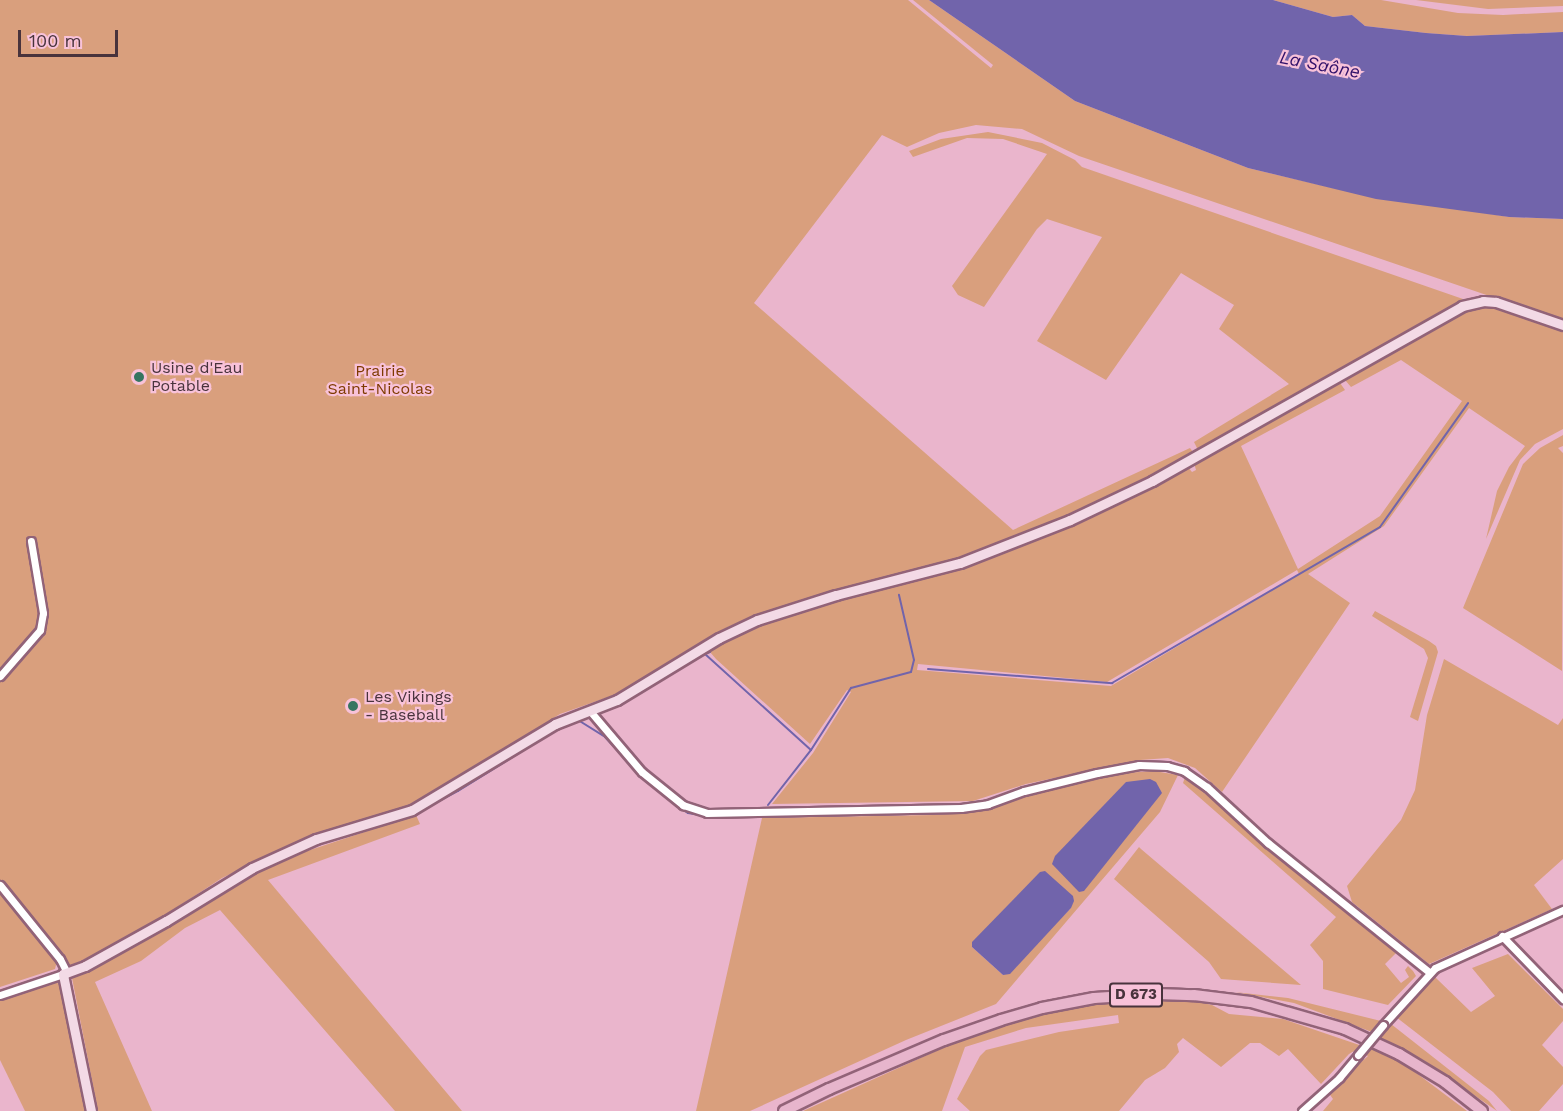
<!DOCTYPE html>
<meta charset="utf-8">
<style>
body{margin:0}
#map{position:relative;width:1563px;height:1111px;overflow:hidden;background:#eab5cc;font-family:"Work Sans",sans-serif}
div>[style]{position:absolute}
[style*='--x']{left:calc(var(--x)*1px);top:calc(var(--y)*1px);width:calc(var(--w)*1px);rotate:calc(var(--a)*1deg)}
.green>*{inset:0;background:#d99f7d}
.water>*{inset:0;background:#7164ab}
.stream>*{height:2px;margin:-1px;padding:0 1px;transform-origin:1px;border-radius:1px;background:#7164ab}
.roads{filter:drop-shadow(2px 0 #926378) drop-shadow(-2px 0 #926378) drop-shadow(0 2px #926378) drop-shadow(0 -2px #926378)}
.street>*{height:7px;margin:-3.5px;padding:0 3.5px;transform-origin:3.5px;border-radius:3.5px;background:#fff}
.secondary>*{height:9px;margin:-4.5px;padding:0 4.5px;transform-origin:4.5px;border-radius:4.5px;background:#f3dae6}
.primary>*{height:10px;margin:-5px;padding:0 5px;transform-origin:5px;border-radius:5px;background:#e7b5cc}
.bridges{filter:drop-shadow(2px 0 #926378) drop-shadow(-2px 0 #926378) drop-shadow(0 2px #926378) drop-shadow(0 -2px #926378)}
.street-bridge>*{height:7px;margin:-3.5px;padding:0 3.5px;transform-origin:3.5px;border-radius:3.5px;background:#fff}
.dots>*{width:16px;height:16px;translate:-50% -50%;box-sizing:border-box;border:3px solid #f8c2d9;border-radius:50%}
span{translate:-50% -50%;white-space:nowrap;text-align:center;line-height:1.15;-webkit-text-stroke:4.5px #f8c2d9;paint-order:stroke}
.shield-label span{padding:2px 4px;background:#f8c2d9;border:2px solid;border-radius:4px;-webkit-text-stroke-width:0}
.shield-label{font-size:15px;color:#48333c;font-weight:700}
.poi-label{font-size:16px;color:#48333c}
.left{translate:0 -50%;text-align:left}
.park-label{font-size:16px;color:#7e3a01}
.water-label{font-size:18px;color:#301069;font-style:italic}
.scale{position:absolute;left:18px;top:30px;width:100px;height:27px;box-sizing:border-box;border:3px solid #48333c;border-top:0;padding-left:8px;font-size:18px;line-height:21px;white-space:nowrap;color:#48333c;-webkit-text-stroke:4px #f8c2d9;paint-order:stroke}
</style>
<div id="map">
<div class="green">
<div style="clip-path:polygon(0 0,908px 0,991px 68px,993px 65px,913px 0,929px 0,1075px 101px,1248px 168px,1333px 188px,1509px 217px,1563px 219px,1563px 321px,1079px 156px,1022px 129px,976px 125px,939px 133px,907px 147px,882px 135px,754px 303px,1013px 530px,1190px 448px,1193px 452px,1132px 485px,998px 547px,757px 616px,730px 626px,614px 695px,560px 714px,445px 786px,401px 809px,264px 858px,222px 878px,153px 923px,100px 952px,72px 965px,56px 965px,55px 969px,0 987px)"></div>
<div style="clip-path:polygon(1273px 0,1381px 0,1458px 13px,1503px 15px,1563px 12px,1563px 32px,1467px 36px,1426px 33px,1365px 26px,1352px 15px,1333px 17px)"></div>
<div style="clip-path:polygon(1416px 0,1563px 0,1563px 6px,1488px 9px)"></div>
<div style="clip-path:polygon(988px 132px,1042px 143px,1075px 160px,1082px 167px,1463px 299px,1198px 450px,1194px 442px,1289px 384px,1219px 329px,1234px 305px,1181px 273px,1106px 380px,1037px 341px,1102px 237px,1047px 219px,1037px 229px,984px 307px,958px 295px,952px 286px,1047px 154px,1003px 139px,967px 138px,913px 157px,909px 151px,941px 139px)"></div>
<div style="clip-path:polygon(evenodd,1488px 305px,1499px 306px,1563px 328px,1563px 429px,1535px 444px,1520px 460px,1486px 539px,1497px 491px,1509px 467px,1525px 446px,1469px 408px,1384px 526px,1308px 574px,1350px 603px,1222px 792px,1195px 768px,1168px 758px,1140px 760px,1026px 784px,973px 801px,772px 804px,813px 753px,851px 692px,847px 690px,810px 744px,716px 659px,710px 652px,713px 646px,758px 624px,829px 601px,994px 556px,1069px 526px,1187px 466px,1192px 472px,1196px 470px,1194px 463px,1340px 383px,1345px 390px,1241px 446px,1298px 569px,1380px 516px,1462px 401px,1401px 360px,1351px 387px,1345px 380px,1459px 313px,1488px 305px,1297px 570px,1299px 574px,1111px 686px,917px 670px,918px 664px,1107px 682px,1297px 570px)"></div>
<div style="clip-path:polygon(1563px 435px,1563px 446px,1558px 448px,1563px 453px,1562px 671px,1463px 608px,1523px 464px,1540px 448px)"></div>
<div style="clip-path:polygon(1375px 611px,1429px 641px,1436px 646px,1438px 652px,1418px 721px,1410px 717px,1428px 658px,1424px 649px,1372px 616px)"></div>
<div style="clip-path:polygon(1444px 659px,1558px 725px,1563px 718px,1563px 859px,1534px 885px,1552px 909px,1429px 964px,1352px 902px,1347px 886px,1401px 820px,1415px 790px,1427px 715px)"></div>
<div style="clip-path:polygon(evenodd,1154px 771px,1178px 775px,1160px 812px,996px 1004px,906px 1040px,750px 1111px,696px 1111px,762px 818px,934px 815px,987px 810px,1035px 793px,1125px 773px,1154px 771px,1071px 908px,1003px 975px,972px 947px,1071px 908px)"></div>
<div style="clip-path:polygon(1185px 777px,1397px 952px,1385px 964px,1401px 983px,1409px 977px,1405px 970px,1408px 966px,1413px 971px,1416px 976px,1388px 1005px,1323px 989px,1323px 961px,1310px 945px,1336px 917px,1183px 783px)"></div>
<div style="clip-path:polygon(416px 815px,420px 824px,268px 880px,462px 1111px,395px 1111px,220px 910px,185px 928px,141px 961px,95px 982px,152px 1111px,98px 1111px,72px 978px,74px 975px,165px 926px,249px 874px,280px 860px)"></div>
<div style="clip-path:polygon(1139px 847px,1141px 849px,1301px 985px,1221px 979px,1209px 962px,1114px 879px)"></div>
<div style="clip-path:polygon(1508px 954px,1563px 1009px,1563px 1021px,1542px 1045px,1563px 1067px,1563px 1084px,1539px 1111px,1511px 1111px,1493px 1092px,1396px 1017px,1415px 993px,1436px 975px,1436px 978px,1471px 1012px,1495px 996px,1472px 968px)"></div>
<div style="clip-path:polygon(55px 982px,64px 986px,88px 1111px,25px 1111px,0 1060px,0 998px)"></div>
<div style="clip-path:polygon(1235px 992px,1288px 998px,1381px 1021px,1372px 1032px,1294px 1003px)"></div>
<div style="clip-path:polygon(1136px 1000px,1194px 1001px,1212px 1005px,1229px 1014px,1283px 1019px,1374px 1050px,1407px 1066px,1467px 1111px,1323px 1111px,1333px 1099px,1328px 1092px,1368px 1056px,1354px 1051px,1349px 1054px,1321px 1084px,1288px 1049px,1279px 1056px,1260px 1043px,1250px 1043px,1221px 1067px,1183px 1038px,1177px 1044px,1179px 1052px,1165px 1068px,1145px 1080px,1119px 1111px,970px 1111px,957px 1099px,980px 1056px,986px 1050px,1059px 1032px,1119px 1023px,1118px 1015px,1026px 1028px,965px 1047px,942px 1111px,803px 1111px,956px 1042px,1028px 1017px,1096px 1004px)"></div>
<div style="clip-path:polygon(1391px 1024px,1489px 1101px,1497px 1111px,1425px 1061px,1379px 1037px)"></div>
</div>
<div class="water">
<div style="clip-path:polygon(929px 0,1273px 0,1333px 17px,1352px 15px,1365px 26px,1426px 33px,1467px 36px,1563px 32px,1563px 219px,1509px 217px,1376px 199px,1248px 168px,1075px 101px)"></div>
<div style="clip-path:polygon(1150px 779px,1156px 782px,1162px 793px,1084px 891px,1079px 892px,1052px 864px,1055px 856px,1126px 782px)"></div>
<div style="clip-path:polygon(1045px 871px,1073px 896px,1074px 901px,1071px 908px,1010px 974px,1003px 975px,972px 947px,972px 942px,1040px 872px)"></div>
</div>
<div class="stream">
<div style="--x:710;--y:652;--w:5;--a:158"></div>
<div style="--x:705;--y:654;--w:143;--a:42.2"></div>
<div style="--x:928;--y:669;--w:185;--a:4.4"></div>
<div style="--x:1112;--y:683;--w:310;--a:-30.2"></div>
<div style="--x:1380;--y:527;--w:152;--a:-54.6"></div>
<div style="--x:578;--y:720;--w:32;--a:32"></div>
<div style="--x:605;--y:737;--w:62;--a:47"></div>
<div style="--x:647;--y:782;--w:34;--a:38"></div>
<div style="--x:674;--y:803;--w:17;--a:36"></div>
<div style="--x:688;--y:813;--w:19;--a:9"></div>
<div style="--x:768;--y:805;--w:70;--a:-52"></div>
<div style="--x:811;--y:750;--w:74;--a:-57.2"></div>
<div style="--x:851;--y:688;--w:62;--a:-14.9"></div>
<div style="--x:911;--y:672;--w:12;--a:-76"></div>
<div style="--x:914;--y:660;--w:67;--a:-103"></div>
<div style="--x:420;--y:811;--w:43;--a:-27.8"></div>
<div style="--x:458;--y:791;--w:125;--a:-31.9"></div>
<div style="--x:825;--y:814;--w:126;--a:-1.4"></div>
</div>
<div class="roads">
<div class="street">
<div style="--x:0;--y:676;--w:61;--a:-49"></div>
<div style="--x:40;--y:630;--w:17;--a:-80"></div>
<div style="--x:43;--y:613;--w:73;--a:-99.5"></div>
<div style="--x:590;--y:711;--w:80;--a:49.6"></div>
<div style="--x:642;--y:772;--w:53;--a:38.8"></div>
<div style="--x:683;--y:805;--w:25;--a:18"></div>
<div style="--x:707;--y:813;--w:254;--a:-1.1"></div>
<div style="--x:961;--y:808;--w:27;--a:-8"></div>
<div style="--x:988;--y:804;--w:38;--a:-20"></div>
<div style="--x:1024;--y:791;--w:75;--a:-13.9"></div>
<div style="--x:1097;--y:773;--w:43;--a:-10.8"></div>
<div style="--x:1139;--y:765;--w:28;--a:2"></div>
<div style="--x:1167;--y:766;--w:18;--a:16"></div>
<div style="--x:1184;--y:771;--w:28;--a:35"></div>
<div style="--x:1207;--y:787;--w:83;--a:42.6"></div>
<div style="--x:1268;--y:843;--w:206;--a:38.7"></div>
<div style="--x:0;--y:885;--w:95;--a:51"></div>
<div style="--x:60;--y:959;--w:16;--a:63"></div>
<div style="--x:1502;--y:936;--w:88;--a:45.9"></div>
<div style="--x:0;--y:995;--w:66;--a:-18.4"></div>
<div style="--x:1383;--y:1025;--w:77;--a:-47.6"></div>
<div style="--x:1435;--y:968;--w:141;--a:-24.4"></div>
<div style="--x:1302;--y:1111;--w:50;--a:-41.7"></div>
<div style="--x:1339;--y:1078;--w:30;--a:-50"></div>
</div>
<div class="secondary">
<div style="--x:91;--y:1111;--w:140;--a:-101.6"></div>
<div style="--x:63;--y:974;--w:23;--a:-20"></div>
<div style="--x:85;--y:966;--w:93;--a:-29.1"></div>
<div style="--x:166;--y:921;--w:101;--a:-31.6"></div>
<div style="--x:252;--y:868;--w:70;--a:-24.4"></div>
<div style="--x:316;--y:839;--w:100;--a:-16.8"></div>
<div style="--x:412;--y:810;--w:167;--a:-31"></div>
<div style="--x:555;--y:724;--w:66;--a:-21.2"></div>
<div style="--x:617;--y:700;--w:119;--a:-31.3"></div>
<div style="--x:719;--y:638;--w:42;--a:-25.3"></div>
<div style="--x:757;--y:620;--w:83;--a:-17.6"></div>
<div style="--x:836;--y:595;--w:128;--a:-14.5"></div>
<div style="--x:960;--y:563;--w:118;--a:-21.4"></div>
<div style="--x:1070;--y:520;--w:91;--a:-25.4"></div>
<div style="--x:1152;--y:481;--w:356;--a:-29.4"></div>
<div style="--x:1462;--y:306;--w:22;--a:-13"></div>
<div style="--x:1483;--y:301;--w:13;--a:4"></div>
<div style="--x:1496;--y:302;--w:71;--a:18.9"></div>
</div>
<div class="primary">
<div style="--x:784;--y:1111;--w:50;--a:-26.1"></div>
<div style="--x:829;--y:1089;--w:125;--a:-23.1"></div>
<div style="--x:944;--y:1040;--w:60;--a:-19.3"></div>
<div style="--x:1001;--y:1020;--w:43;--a:-16.3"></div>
<div style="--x:1042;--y:1008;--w:53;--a:-10.9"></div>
<div style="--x:1094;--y:998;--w:63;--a:-3.6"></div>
<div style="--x:1157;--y:994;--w:37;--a:2"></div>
<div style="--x:1194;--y:995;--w:57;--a:7"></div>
<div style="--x:1251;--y:1002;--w:98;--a:16"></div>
<div style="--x:1345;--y:1029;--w:60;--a:24.8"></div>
<div style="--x:1399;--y:1054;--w:54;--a:31.3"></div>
<div style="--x:1445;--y:1082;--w:47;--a:38.1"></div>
</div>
</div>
<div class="bridges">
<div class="street-bridge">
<div style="--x:1358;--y:1055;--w:39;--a:-50"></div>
</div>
</div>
<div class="dots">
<div style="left:139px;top:377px;background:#367561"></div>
<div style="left:353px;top:706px;background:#367561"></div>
</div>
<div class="shield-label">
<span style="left:1136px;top:995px">D 673</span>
</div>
<div class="poi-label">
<span class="left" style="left:151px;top:377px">Usine d'Eau<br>Potable</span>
<span class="left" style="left:365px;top:706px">Les Vikings<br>- Baseball</span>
</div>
<div class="park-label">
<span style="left:380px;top:380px">Prairie<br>Saint-Nicolas</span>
</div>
<div class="water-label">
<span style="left:1320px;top:65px;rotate:11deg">La Saône</span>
</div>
<div class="scale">100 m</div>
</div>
